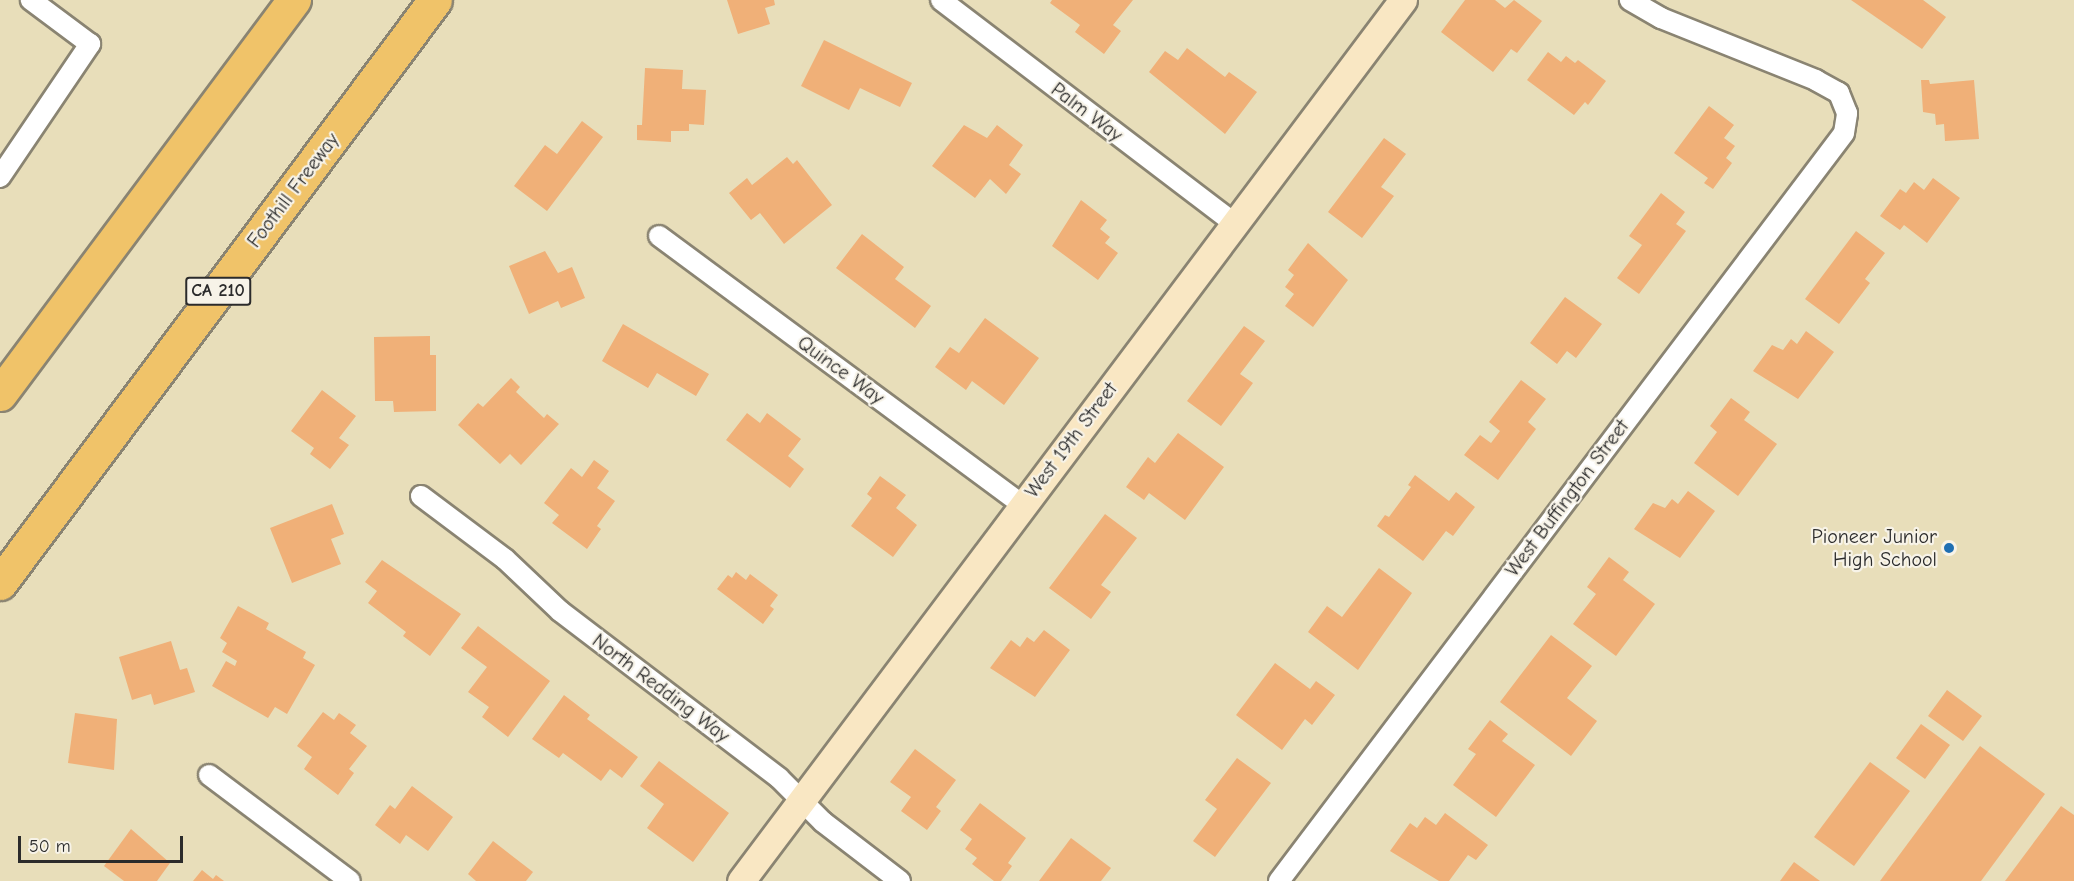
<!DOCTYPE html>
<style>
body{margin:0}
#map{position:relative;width:2074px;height:881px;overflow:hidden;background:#e8deba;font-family:"Comic Neue",sans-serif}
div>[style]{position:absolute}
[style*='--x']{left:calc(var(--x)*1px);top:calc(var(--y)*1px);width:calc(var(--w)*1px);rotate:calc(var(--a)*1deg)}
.building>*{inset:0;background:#f0b078}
.roads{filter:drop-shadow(2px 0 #8a8472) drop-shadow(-2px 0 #8a8472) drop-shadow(0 2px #8a8472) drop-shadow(0 -2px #8a8472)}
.street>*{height:20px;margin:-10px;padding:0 10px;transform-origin:10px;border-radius:10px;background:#fff}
.secondary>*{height:27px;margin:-13.5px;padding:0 13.5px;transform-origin:13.5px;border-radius:13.5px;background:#f9e7c3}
.highway>*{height:33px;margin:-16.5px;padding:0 16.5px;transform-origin:16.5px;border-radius:16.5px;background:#f0c369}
.dots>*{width:16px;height:16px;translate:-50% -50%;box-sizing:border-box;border:3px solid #f7f3e8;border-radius:50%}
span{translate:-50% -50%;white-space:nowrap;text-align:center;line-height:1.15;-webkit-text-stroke:4.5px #f7f3e8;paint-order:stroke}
.shield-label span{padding:2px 4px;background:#f7f3e8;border:2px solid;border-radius:4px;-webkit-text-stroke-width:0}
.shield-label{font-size:18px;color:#2b2b2b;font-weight:700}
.street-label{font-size:20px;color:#2b2b2b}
.poi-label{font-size:20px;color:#2b2b2b}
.right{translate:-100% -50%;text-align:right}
.scale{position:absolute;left:18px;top:836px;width:165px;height:27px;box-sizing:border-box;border:3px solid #2b2b2b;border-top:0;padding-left:8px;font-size:18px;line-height:21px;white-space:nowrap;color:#2b2b2b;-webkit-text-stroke:4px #f7f3e8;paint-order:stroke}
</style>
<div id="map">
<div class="building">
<div style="clip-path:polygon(727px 0,774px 0,775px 5px,765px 8px,770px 24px,738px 34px)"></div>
<div style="clip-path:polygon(1052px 0,1133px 0,1113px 25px,1121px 31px,1104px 54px,1075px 32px,1080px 25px,1050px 3px)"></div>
<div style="clip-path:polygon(1465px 0,1495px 0,1505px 8px,1514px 0,1542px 21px,1517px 53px,1511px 49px,1493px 72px,1441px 32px)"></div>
<div style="clip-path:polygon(1851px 0,1923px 0,1946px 17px,1922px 49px)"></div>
<div style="clip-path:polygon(824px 40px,912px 83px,900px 107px,860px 88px,849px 110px,801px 86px)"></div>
<div style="clip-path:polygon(1187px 48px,1225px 77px,1229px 72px,1257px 92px,1225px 134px,1149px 72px,1165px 51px,1178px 60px)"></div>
<div style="clip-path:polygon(1548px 52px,1561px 62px,1566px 56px,1575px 63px,1578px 60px,1606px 81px,1588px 105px,1585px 102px,1574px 115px,1527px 80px)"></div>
<div style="clip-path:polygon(645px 68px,683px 70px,682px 89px,706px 90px,704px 125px,689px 124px,689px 131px,671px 131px,671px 142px,637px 140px,637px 125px,642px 125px)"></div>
<div style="clip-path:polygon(1921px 80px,1929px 80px,1930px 84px,1974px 80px,1979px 139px,1945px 141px,1944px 124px,1936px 125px,1935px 114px,1923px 112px)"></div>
<div style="clip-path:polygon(1709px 106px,1734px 125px,1724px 138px,1735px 146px,1726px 158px,1732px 163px,1713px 189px,1704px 183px,1708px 178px,1674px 153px)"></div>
<div style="clip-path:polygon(582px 121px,603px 137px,547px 211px,514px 186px,545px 145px,557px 154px)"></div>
<div style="clip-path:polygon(964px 125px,987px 138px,997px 125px,1023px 145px,1009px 165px,1021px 174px,1006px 194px,990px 179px,975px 198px,932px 166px)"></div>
<div style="clip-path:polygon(1384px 138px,1406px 154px,1381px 187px,1394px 196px,1362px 238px,1328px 212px)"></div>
<div style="clip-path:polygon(787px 157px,793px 164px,797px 160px,832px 205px,784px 244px,760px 213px,751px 220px,729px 193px,747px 178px,752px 185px)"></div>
<div style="clip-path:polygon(1933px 178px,1960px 198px,1927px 243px,1904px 225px,1900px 230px,1880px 216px,1900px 189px,1906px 193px,1914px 182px,1924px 190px)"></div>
<div style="clip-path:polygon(1661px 193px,1685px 212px,1676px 224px,1686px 231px,1639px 294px,1617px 278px,1642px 245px,1629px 236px)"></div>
<div style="clip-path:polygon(1081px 200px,1107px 220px,1100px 229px,1110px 237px,1105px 243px,1118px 253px,1098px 280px,1052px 246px)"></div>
<div style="clip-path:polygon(1856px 231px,1885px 253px,1865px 279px,1870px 283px,1839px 324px,1805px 299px)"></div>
<div style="clip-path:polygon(862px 234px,904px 267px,895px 279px,931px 306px,915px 328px,836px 268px)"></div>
<div style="clip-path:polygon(1308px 243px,1348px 280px,1313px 327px,1285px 306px,1294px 294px,1285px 287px,1294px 275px,1288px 270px)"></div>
<div style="clip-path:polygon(545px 251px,558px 273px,572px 267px,585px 298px,561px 308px,558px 301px,529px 314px,509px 266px)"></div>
<div style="clip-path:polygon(1565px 297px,1602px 324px,1576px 358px,1567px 351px,1557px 364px,1530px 343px)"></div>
<div style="clip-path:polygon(985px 318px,1039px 358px,1004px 405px,972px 381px,966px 390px,935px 367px,950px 347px,959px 353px)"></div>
<div style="clip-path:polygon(623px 324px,709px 374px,696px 396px,657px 373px,648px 388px,602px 361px)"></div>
<div style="clip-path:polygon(1244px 326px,1265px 341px,1240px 374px,1253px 383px,1221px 426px,1187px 401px)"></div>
<div style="clip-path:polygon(1806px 331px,1834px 352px,1798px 399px,1753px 371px,1772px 345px,1783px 350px,1791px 339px,1797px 344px)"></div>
<div style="clip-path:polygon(430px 336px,430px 355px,436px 355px,436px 411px,394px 412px,393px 401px,375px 401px,374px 337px)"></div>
<div style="clip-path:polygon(511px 378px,520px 387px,516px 392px,544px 418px,547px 414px,559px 424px,521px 465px,510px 454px,500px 464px,458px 425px,478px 403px,483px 407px)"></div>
<div style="clip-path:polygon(1521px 380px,1546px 399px,1528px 422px,1536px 429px,1498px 480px,1464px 455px,1480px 435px,1491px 443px,1500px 431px,1489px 422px)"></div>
<div style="clip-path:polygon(322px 390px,356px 416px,339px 438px,349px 445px,330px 469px,310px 454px,314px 448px,291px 431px)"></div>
<div style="clip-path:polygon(1731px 398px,1750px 412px,1744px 420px,1777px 444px,1738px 496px,1694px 463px,1717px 432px,1710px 426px)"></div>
<div style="clip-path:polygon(747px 413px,760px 423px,767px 413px,801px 439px,788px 456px,804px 469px,790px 488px,726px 440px)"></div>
<div style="clip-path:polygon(1178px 433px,1224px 467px,1185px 520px,1149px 493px,1144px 500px,1126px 487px,1148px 457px,1155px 463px)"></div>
<div style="clip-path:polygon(594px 460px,609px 471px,597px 488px,615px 501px,597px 526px,601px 529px,587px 549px,552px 523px,559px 515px,544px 503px,571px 468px,582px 477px)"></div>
<div style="clip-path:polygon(1415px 475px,1449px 501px,1456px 492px,1475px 507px,1453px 536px,1446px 531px,1423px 561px,1377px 526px,1385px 515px,1389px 517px,1411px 487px,1408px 485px)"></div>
<div style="clip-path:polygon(880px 476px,906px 495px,896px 508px,917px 525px,893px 557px,851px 526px,872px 498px,867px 494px)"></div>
<div style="clip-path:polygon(1688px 491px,1715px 511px,1680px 558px,1634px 529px,1653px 503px,1665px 508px,1672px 499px,1678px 504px)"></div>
<div style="clip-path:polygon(332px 504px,344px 534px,331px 539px,341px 564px,292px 583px,270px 528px)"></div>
<div style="clip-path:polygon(1105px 514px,1137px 538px,1101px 585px,1111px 592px,1091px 619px,1049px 588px)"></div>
<div style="clip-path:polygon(1609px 557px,1629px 572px,1623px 580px,1655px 604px,1616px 656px,1573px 624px,1596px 594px,1587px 587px)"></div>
<div style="clip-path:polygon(382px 560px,461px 614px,430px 656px,403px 636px,406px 632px,368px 603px,377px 591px,365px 582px)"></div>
<div style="clip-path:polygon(1379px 568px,1412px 593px,1358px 670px,1308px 632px,1327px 606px,1342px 617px)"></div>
<div style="clip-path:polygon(736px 572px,746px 580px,750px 574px,778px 595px,770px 606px,774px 609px,763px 624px,717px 589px,728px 575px,732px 578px)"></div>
<div style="clip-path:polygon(238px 606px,269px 623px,266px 629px,306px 652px,303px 658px,315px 665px,287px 714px,275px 707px,268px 718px,212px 686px,226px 661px,235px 666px,237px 661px,222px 652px,227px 643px,220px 638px)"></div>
<div style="clip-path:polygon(478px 626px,550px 681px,508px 737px,482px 717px,489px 707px,468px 692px,487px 667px,461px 648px)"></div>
<div style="clip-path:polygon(1044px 630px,1070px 650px,1035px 697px,990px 668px,1011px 640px,1020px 647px,1027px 637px,1034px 642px)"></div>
<div style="clip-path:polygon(1551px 635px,1592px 666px,1567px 698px,1597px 721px,1571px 756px,1500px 702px)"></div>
<div style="clip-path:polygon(171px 641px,180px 670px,187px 668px,195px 692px,154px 705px,151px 694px,132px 700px,119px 657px)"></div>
<div style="clip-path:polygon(1275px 663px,1310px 689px,1316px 681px,1335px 695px,1312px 725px,1305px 719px,1282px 750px,1236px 715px)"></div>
<div style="clip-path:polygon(1947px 690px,1982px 716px,1963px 741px,1928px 716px)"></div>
<div style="clip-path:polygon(564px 695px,590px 715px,587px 719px,638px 757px,622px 778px,610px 769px,601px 781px,563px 753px,559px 758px,532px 739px)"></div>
<div style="clip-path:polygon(323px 712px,334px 720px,339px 713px,356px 725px,350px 733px,367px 746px,349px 769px,354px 773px,338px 795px,304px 769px,312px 757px,297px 746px)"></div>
<div style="clip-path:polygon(75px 713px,117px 719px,114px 770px,68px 763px)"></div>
<div style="clip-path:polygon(1490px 720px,1508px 734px,1502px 741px,1535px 765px,1496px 817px,1453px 785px,1476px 754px,1468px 749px)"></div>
<div style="clip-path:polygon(1921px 724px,1950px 745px,1925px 779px,1896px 758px)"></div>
<div style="clip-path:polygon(1980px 746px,2045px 794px,1981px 881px,1880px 881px)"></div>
<div style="clip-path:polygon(915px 749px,956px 780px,936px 807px,941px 811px,927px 830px,901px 811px,911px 797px,890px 782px)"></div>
<div style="clip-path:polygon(1237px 758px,1271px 783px,1215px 857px,1193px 841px,1217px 809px,1205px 800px)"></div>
<div style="clip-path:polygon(659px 761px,729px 813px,693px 862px,647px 828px,664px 804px,640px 786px)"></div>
<div style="clip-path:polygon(1870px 762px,1910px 791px,1854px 866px,1814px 837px)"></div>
<div style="clip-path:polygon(412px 786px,453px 817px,428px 851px,406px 835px,400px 844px,375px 825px,390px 805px,395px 809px)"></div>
<div style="clip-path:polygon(980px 803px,1026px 838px,1008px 863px,1012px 866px,1001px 881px,994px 881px,972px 864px,977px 858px,965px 849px,972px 839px,960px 830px)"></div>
<div style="clip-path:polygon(2061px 806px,2074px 815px,2074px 881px,2005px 881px)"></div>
<div style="clip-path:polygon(1445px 813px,1488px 845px,1476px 860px,1468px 855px,1449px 881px,1439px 881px,1390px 851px,1410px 823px,1417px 828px,1425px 817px,1436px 825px)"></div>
<div style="clip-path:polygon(131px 829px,170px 863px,157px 881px,124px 881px,104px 866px)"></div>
<div style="clip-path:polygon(1071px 838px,1111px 868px,1101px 881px,1039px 881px)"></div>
<div style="clip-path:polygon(493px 841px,533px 872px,526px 881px,476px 881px,468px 874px)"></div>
<div style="clip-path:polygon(1794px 862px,1820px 881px,1780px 881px)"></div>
<div style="clip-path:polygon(202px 870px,213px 879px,216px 875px,224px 881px,193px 881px)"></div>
</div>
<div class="roads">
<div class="street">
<div style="--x:941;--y:0;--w:368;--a:37.3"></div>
<div style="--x:0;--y:177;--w:161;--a:-55.9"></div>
<div style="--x:90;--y:44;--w:74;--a:-143.3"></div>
<div style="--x:659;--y:236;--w:452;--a:36.5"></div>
<div style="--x:421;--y:496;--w:105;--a:36.9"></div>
<div style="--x:505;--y:559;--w:76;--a:43.4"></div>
<div style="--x:560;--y:611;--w:275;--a:37.3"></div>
<div style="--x:779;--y:778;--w:62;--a:45"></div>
<div style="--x:823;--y:822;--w:97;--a:37.5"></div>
<div style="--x:209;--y:775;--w:176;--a:36.9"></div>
<div style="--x:1279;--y:881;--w:937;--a:-52.93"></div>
<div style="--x:1844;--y:133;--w:20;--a:-81"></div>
<div style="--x:1847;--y:113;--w:22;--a:-112"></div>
<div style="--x:1839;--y:93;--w:26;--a:-151"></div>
<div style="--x:1816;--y:80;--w:167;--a:-158.2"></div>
<div style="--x:1661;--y:18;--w:36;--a:-150"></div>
</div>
<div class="secondary">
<div style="--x:741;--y:881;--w:1102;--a:-53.08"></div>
</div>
<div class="highway">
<div style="--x:0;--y:394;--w:492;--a:-53.3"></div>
<div style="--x:0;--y:583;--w:727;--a:-53.27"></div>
</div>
</div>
<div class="dots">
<div style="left:1949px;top:548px;background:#1f6fb2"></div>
</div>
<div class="shield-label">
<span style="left:218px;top:291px">CA 210</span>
</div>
<div class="street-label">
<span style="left:1087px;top:112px;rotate:37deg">Palm Way</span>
<span style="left:293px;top:190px;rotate:-53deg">Foothill Freeway</span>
<span style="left:841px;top:370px;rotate:36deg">Quince Way</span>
<span style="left:1071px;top:440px;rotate:-53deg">West 19th Street</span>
<span style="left:1567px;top:498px;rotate:-53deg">West Buffington Street</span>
<span style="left:661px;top:688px;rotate:37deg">North Redding Way</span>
</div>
<div class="poi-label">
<span class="right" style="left:1937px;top:548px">Pioneer Junior<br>High School</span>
</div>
<div class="scale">50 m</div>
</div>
